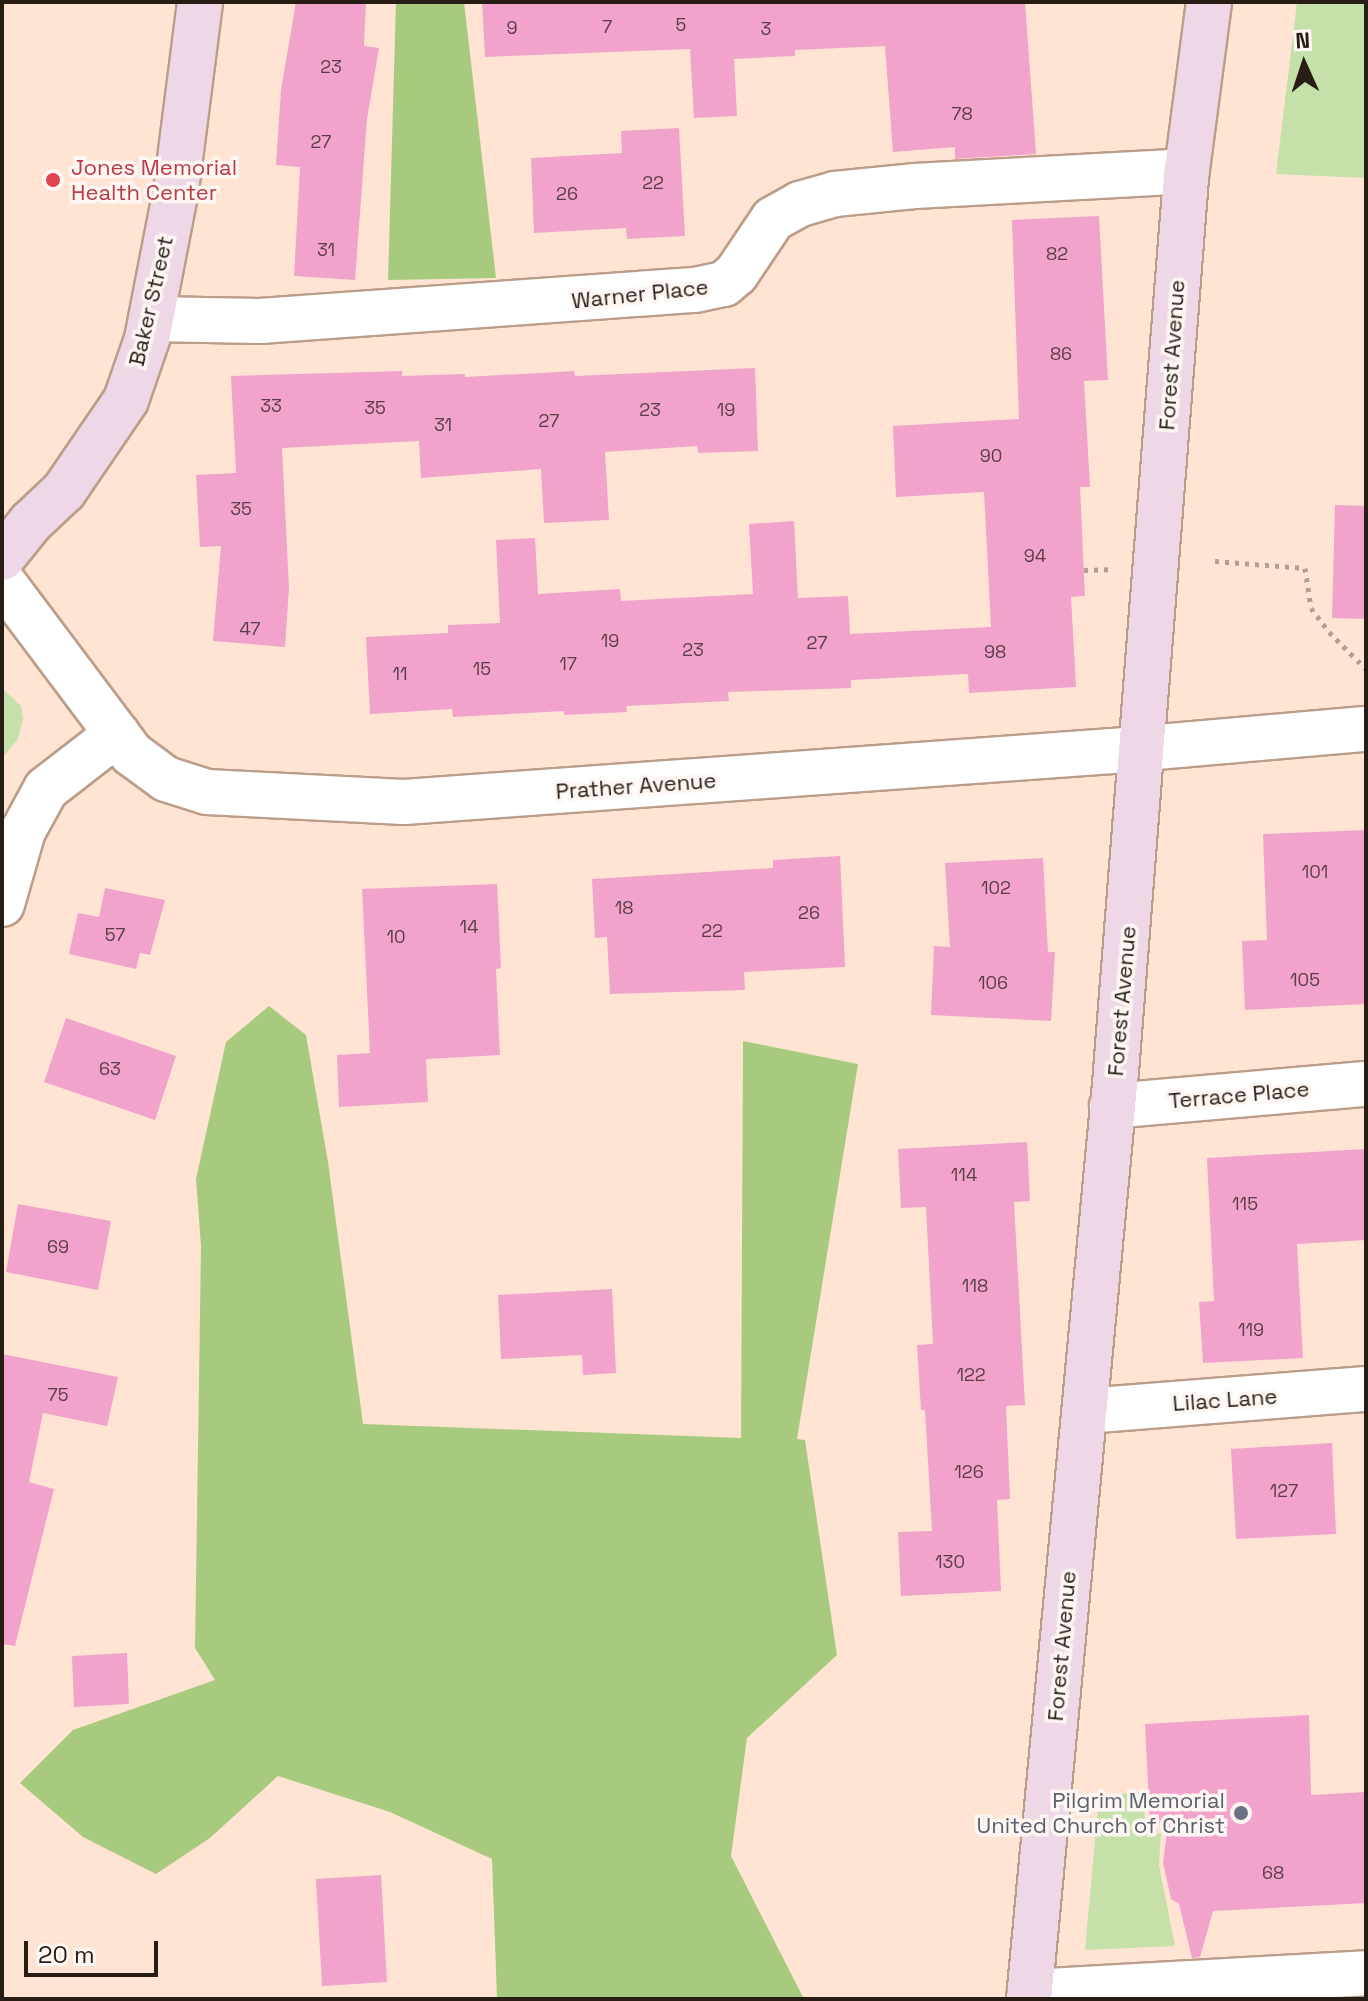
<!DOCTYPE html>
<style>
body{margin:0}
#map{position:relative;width:1368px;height:2001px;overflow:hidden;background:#ffe4d3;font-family:"Space Grotesk",sans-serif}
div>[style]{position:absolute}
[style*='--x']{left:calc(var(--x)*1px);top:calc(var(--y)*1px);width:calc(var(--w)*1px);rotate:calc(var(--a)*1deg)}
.green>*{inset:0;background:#c6e0aa}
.forest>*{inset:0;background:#a8ca7f}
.building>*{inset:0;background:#f1a3cc}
.path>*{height:5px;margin-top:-2.5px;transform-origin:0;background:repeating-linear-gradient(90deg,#b39e90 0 4px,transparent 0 10px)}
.roads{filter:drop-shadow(2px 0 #bc9d89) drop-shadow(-2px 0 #bc9d89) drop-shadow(0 2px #bc9d89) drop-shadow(0 -2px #bc9d89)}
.street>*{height:44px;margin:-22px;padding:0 22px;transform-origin:22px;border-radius:22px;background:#fff}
.secondary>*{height:44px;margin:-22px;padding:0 22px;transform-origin:22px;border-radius:22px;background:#eed7e6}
.dots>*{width:22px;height:22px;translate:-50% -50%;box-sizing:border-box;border:4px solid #fdf6f2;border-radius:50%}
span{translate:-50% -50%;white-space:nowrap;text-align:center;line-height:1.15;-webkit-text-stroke:7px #fdf6f2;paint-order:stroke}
.number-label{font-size:18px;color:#5a3e43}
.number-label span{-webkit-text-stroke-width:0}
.health-label{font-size:22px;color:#be3a42}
.left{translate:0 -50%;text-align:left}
.street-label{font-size:22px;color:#281d15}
.worship-label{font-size:22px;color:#5b616d}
.right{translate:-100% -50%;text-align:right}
.frame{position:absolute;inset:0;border:4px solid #281d15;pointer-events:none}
.north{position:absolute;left:1264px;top:24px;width:80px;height:80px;-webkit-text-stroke:6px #fdf6f2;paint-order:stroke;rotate:357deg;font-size:22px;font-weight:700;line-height:32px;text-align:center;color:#281d15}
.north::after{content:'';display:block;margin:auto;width:28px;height:36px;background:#281d15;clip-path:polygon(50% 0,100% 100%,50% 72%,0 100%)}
.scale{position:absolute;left:24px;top:1941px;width:134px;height:36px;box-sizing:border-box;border:4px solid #281d15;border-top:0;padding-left:10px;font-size:24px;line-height:28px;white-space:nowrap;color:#281d15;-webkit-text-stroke:6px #fdf6f2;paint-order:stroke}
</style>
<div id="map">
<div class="green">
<div style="clip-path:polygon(1297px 2px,1366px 2px,1366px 178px,1276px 174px)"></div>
<div style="clip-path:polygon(2px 688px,21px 706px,23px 719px,18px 739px,2px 758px)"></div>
<div style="clip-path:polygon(1142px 1792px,1147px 1837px,1161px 1833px,1159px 1865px,1175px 1946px,1085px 1950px,1099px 1796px)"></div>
</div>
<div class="forest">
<div style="clip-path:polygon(396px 2px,464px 2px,496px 278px,388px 280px)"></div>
<div style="clip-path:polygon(269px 1006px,306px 1035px,328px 1162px,363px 1424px,741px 1438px,743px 1041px,858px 1064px,797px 1439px,805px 1440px,837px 1655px,747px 1738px,731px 1856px,804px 1999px,497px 1999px,492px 1859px,390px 1812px,278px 1776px,210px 1838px,156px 1874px,83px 1837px,20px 1783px,73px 1730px,215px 1680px,195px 1648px,201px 1246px,196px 1179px,226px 1042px)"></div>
</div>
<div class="building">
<div style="clip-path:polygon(296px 2px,366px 2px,364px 46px,379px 48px,367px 119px,355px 280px,294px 276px,300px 167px,276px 165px,281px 90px)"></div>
<div style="clip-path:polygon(482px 2px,1025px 2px,1036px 154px,955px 159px,955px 147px,893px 152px,885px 46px,795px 50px,795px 56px,734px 59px,737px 116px,694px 118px,690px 49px,485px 57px)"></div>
<div style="clip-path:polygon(679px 128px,685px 236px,627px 239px,626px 228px,534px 233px,531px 158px,622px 153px,621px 131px)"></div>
<div style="clip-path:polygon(1099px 216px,1108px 380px,1084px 381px,1090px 487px,1080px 487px,1085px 596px,1071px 597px,1076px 687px,969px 693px,968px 674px,851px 680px,851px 688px,728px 692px,729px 701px,626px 706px,627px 712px,564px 715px,564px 711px,453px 717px,452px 709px,370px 714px,366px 637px,448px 633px,448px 625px,500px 623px,496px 540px,535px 538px,538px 594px,620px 589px,621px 601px,753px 594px,749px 524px,794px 521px,798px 598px,848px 596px,850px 634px,991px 627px,984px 492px,896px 497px,893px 426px,1019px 419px,1012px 220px)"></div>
<div style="clip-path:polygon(755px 368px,758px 451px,698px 453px,697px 446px,605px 452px,609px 520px,544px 523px,541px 469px,421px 478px,419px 441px,282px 448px,289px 588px,285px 647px,213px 641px,221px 546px,200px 547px,196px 475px,236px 473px,231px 376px,402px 371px,402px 376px,465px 374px,465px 377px,574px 371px,575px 376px)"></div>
<div style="clip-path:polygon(1335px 505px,1366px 506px,1366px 619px,1332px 618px)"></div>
<div style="clip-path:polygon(1366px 830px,1366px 1004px,1245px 1010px,1242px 941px,1267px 940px,1263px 834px)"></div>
<div style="clip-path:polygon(840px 856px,845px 967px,744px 972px,745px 990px,610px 994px,607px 937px,595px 938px,592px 879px,773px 868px,773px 860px)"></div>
<div style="clip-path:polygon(1043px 858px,1048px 952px,1055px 952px,1051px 1021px,931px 1015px,934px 946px,950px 947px,945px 863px)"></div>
<div style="clip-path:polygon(497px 884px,501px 968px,496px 969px,500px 1055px,426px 1059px,428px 1102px,339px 1107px,337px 1055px,370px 1053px,362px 889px)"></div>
<div style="clip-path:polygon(105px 888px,165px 900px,150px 955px,140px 953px,136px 969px,69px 954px,78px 913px,99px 917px)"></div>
<div style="clip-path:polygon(66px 1018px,176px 1056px,155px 1120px,44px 1082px)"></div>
<div style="clip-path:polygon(1027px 1142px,1030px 1201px,1014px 1202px,1025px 1405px,1006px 1406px,1010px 1499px,997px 1500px,1001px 1591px,901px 1596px,898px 1532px,932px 1531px,925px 1410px,921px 1410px,917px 1345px,933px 1344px,926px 1207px,901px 1208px,898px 1149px)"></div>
<div style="clip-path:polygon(1366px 1149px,1366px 1240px,1297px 1244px,1303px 1358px,1203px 1363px,1199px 1302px,1214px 1301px,1207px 1158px)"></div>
<div style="clip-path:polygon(18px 1204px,111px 1221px,98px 1290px,6px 1272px)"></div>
<div style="clip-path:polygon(612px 1289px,616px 1373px,583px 1375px,582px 1355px,501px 1359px,498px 1295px)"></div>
<div style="clip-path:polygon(2px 1354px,118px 1377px,107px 1426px,43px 1413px,29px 1482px,54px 1489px,15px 1646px,2px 1644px)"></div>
<div style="clip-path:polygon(1332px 1443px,1336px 1534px,1236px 1539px,1231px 1449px)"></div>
<div style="clip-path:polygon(127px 1653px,129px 1704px,74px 1707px,72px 1656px)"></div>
<div style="clip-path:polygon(1309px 1715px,1311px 1795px,1366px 1792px,1366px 1903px,1213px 1911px,1200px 1957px,1192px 1958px,1179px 1904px,1171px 1899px,1163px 1862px,1168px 1824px,1150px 1826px,1145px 1724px)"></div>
<div style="clip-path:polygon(381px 1875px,387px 1982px,322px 1986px,316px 1879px)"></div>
</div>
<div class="path">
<div style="--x:1215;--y:561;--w:90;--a:4.4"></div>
<div style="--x:1305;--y:568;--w:40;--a:81.5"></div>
<div style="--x:1311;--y:608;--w:30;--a:53"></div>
<div style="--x:1329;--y:632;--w:52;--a:45"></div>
<div style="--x:1084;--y:570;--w:25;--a:-2"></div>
</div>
<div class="roads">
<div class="street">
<div style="--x:151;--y:319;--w:109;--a:1.1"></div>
<div style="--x:260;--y:321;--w:436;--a:-4.1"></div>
<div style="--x:695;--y:290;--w:30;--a:-12"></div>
<div style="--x:724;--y:284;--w:16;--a:-40"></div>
<div style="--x:736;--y:274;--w:66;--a:-56.1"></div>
<div style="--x:773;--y:219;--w:31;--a:-29"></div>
<div style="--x:800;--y:204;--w:36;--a:-16"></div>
<div style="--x:835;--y:194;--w:79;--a:-5.8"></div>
<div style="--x:914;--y:186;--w:273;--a:-3.1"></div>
<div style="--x:2;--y:581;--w:216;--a:53.1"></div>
<div style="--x:132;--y:754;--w:42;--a:36.3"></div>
<div style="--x:166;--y:779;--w:43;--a:17.6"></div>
<div style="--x:207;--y:792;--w:197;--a:2.9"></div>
<div style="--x:404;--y:802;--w:710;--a:-4.12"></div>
<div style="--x:1112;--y:751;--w:255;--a:-5"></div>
<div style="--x:2;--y:904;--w:76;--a:-74"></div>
<div style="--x:23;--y:831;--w:48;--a:-61.3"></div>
<div style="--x:46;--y:789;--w:90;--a:-37.8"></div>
<div style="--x:1112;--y:1106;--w:255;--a:-5"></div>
<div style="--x:1085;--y:1411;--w:282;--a:-4.5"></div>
<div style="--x:1030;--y:1992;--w:337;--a:-3.2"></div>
</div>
<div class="secondary">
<div style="--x:2;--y:558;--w:45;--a:-51.3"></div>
<div style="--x:30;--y:523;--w:47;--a:-43.3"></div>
<div style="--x:64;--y:491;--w:110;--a:-55.7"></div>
<div style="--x:126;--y:400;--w:65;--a:-71"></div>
<div style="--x:147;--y:339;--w:152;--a:-79"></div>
<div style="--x:176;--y:190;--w:190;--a:-82.7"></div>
<div style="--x:1029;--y:1999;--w:919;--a:-84.63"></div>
<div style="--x:1115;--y:1084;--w:910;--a:-85.52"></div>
<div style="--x:1186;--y:177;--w:177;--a:-82.5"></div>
</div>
</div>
<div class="dots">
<div style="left:53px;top:180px;background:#e0444e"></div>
<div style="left:1241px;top:1813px;background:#6b7280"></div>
</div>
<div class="number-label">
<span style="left:681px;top:25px">5</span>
<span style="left:607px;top:27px">7</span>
<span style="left:512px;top:28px">9</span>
<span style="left:766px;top:29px">3</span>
<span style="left:331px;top:67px">23</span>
<span style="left:962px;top:114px">78</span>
<span style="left:321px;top:142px">27</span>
<span style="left:653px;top:183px">22</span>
<span style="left:567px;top:194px">26</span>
<span style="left:326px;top:250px">31</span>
<span style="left:1057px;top:254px">82</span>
<span style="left:1061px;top:354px">86</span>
<span style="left:271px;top:406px">33</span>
<span style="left:375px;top:408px">35</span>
<span style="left:650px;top:410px">23</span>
<span style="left:726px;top:410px">19</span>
<span style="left:549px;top:421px">27</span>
<span style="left:443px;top:425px">31</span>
<span style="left:991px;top:456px">90</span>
<span style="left:241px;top:509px">35</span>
<span style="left:1035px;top:556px">94</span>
<span style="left:250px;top:629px">47</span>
<span style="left:610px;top:641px">19</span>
<span style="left:817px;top:643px">27</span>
<span style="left:693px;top:650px">23</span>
<span style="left:995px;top:652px">98</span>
<span style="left:568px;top:664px">17</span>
<span style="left:482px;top:669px">15</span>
<span style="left:400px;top:674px">11</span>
<span style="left:1315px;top:872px">101</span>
<span style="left:996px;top:888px">102</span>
<span style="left:624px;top:908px">18</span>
<span style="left:809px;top:913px">26</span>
<span style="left:469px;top:927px">14</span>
<span style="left:712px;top:931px">22</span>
<span style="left:115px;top:935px">57</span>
<span style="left:396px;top:937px">10</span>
<span style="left:1305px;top:980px">105</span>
<span style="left:993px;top:983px">106</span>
<span style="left:110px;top:1069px">63</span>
<span style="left:964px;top:1175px">114</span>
<span style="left:1245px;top:1204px">115</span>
<span style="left:58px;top:1247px">69</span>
<span style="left:975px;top:1286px">118</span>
<span style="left:1251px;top:1330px">119</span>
<span style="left:971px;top:1375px">122</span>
<span style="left:58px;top:1395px">75</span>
<span style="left:969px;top:1472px">126</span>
<span style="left:1284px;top:1491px">127</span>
<span style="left:950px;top:1562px">130</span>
<span style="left:1273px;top:1873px">68</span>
</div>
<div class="health-label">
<span class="left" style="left:71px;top:180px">Jones Memorial<br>Health Center</span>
</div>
<div class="street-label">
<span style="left:640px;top:294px;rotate:-6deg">Warner Place</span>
<span style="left:151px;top:301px;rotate:-77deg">Baker Street</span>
<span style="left:1172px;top:355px;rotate:-86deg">Forest Avenue</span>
<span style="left:636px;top:786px;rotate:-4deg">Prather Avenue</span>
<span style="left:1122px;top:1001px;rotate:-85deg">Forest Avenue</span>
<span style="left:1239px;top:1095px;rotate:-5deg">Terrace Place</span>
<span style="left:1225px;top:1400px;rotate:-4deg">Lilac Lane</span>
<span style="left:1062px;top:1646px;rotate:-85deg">Forest Avenue</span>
</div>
<div class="worship-label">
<span class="right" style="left:1225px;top:1813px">Pilgrim Memorial<br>United Church of Christ</span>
</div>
<div class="frame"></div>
<div class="north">N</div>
<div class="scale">20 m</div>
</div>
